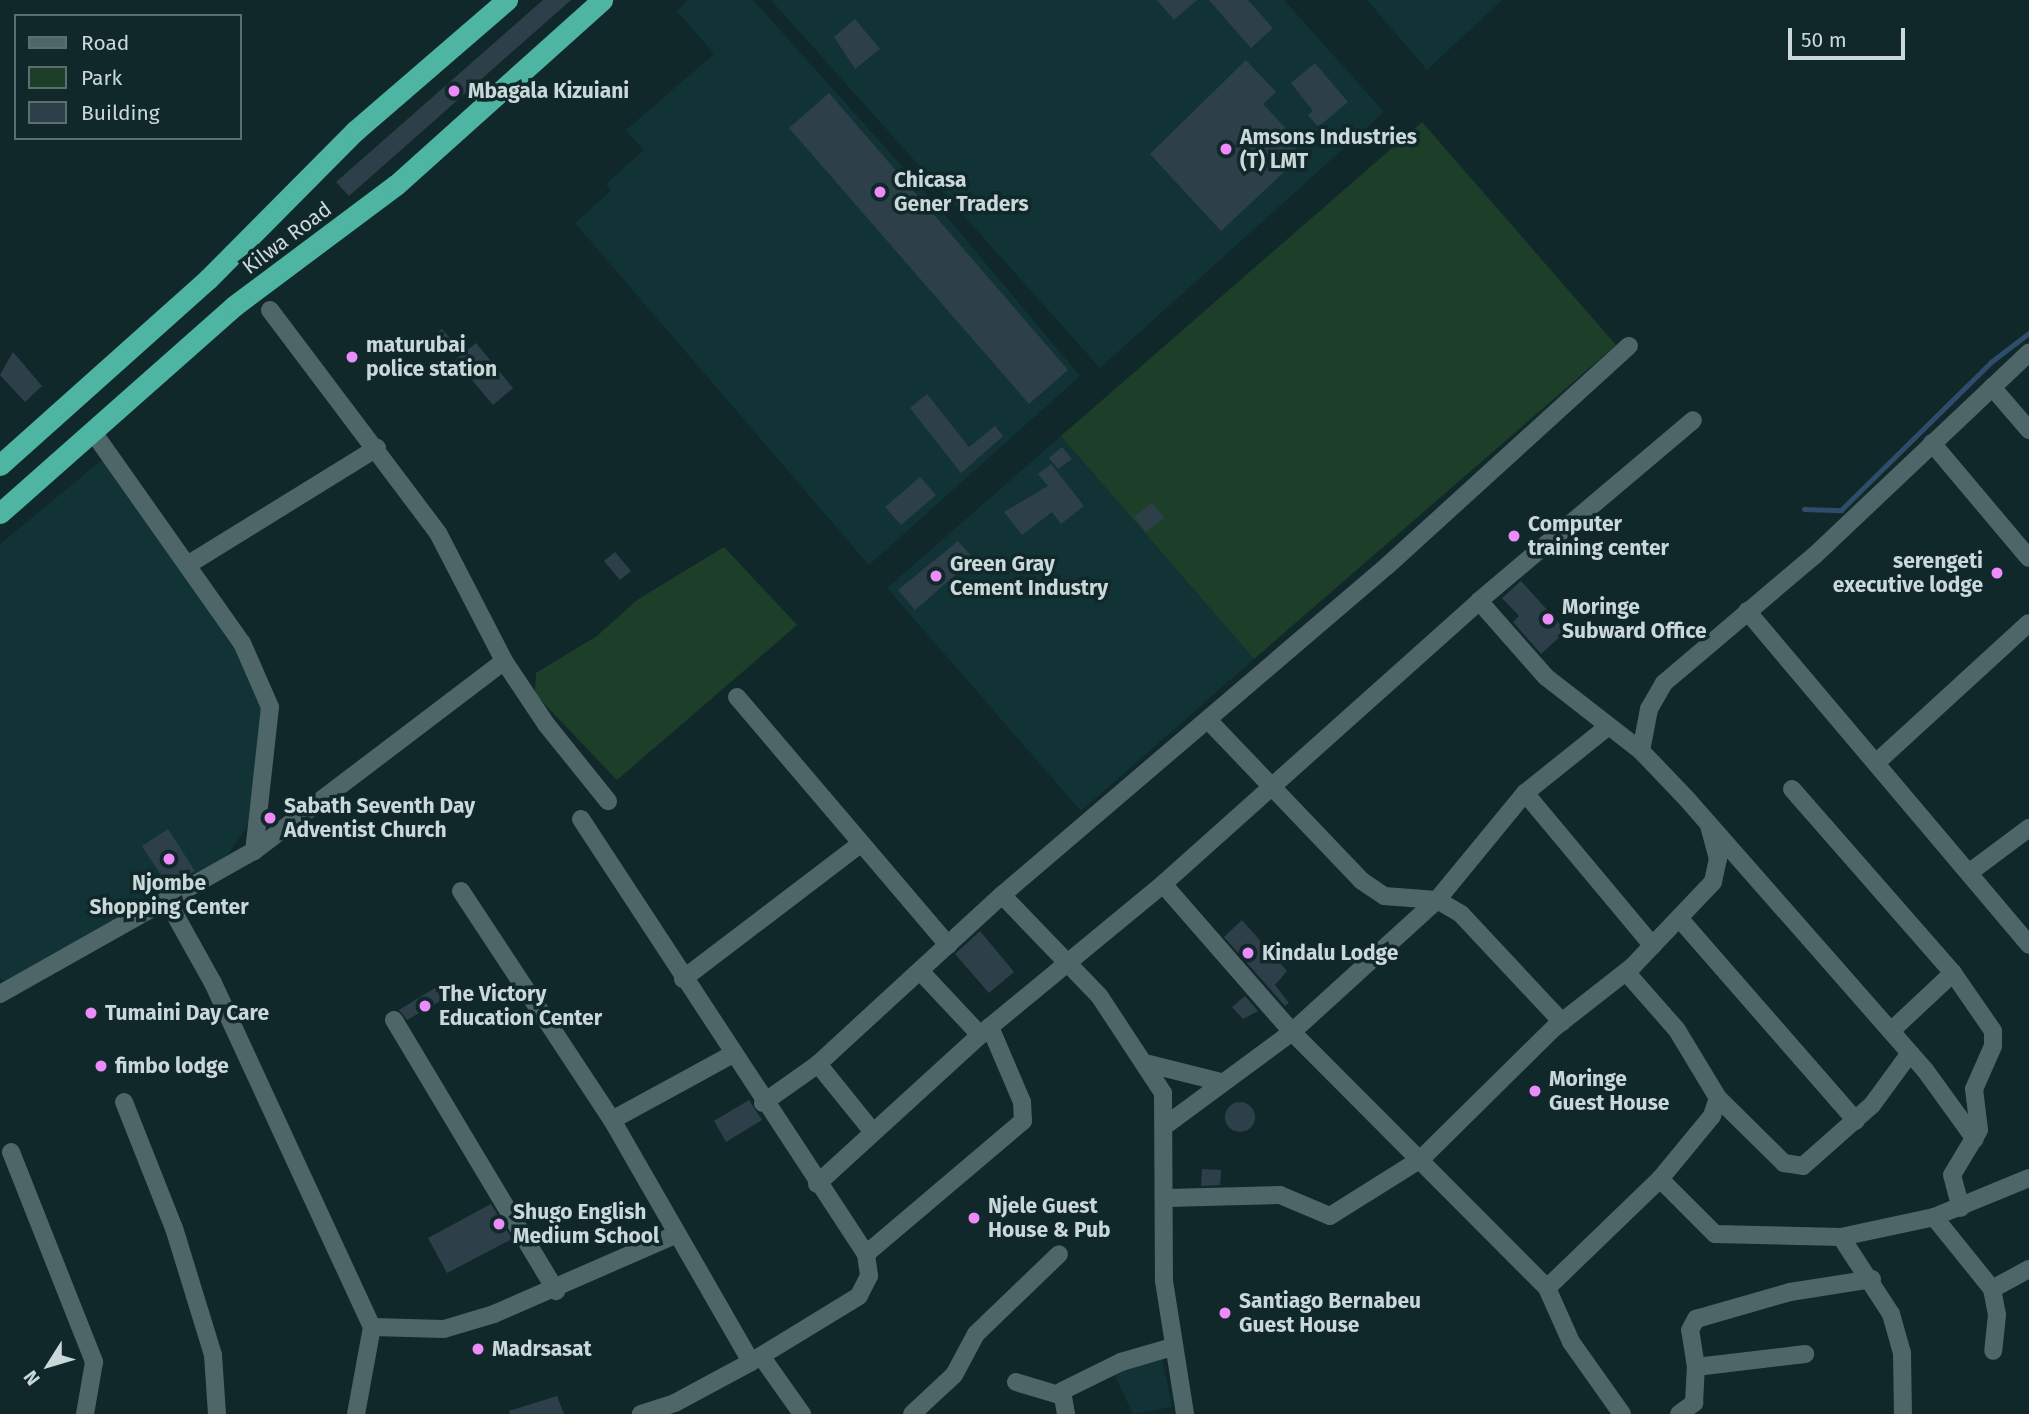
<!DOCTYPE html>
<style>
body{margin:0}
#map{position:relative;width:2029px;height:1414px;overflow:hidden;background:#11282a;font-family:"Fira Sans",sans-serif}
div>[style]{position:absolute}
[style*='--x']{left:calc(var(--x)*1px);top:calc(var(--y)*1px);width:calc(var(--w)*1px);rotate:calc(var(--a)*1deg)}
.built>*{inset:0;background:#113335}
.green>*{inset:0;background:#1d3f2a}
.stream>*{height:4.5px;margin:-2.25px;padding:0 2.25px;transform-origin:2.25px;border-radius:2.25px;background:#2e4c6b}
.building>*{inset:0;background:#2d4049}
.round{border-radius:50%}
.minor>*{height:18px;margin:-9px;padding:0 9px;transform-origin:9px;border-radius:9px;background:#4e6668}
.highway>*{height:21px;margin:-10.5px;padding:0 10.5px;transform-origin:10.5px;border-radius:10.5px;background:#4db5a1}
.dots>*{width:19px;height:19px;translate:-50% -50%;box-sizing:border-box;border:4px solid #11282a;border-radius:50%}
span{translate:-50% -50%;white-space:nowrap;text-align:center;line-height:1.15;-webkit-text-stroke:7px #11282a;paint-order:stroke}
.poi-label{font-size:21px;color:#cbd8d9;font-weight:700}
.left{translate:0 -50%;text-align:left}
.right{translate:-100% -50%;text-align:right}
.street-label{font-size:21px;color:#cbd8d9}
.legend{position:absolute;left:14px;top:14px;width:228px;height:126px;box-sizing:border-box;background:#11282a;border:2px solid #5b6e70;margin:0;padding:9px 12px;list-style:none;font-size:21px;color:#cbd8d9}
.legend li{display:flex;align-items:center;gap:14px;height:35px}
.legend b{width:35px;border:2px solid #5b6e70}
.north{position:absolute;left:14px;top:1330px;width:70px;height:70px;-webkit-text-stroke:5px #11282a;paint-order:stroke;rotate:233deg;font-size:19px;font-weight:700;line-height:28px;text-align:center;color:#cbd8d9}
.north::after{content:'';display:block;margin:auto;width:24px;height:32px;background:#cbd8d9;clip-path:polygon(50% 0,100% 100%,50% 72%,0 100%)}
.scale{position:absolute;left:1788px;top:28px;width:117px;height:32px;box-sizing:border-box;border:4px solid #cbd8d9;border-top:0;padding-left:9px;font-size:21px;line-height:24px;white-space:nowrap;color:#cbd8d9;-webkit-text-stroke:5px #11282a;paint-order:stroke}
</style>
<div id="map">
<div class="built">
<div style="clip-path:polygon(688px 0,753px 0,935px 203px,1080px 376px,869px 565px,575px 223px,611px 191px,606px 184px,644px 150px,626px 130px,714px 54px,677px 11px)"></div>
<div style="clip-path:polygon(771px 0,1284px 0,1384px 112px,1100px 368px)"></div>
<div style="clip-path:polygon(1367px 0,1502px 0,1427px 70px)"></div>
<div style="clip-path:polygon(1061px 436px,1254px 659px,1081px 811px,887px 588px)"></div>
<div style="clip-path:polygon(108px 455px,205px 594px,265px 699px,247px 827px,228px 854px,190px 884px,6px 986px,0 977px,0 544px)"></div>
<div style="clip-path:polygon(1161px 1353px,1172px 1407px,1133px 1414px,1114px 1374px)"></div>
</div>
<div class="green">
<div style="clip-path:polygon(1422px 122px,1616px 345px,1254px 659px,1061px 436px)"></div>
<div style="clip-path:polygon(724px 547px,797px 625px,617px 780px,535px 694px,536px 673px,597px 636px,637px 600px)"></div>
</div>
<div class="stream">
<div style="--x:1804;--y:509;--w:37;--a:2"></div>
<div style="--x:1841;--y:510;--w:211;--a:-44.6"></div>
<div style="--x:1991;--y:362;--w:48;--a:-37.3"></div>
</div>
<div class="building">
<div style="clip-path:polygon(543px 0,571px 0,349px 196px,336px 182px)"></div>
<div style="clip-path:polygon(1157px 0,1197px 0,1174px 20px)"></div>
<div style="clip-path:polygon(1209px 0,1248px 0,1273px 28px,1251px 48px)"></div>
<div style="clip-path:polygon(855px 19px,880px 49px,855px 69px,834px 37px)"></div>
<div style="clip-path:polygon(1246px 60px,1276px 92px,1263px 104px,1297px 140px,1292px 144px,1302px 155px,1221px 231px,1150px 154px)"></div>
<div style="clip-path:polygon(1315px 63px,1348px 102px,1318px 127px,1308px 115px,1313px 111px,1291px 83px)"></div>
<div style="clip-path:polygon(829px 93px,1068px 370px,1029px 404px,789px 128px)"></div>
<div style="clip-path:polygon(442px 329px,456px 345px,442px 356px,428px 340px)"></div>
<div style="clip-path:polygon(476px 343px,513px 388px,493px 405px,455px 360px)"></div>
<div style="clip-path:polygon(13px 352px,42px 386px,25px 402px,0 375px)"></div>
<div style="clip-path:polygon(927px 394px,969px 447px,995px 426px,1003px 436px,961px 473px,910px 408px)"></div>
<div style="clip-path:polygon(1062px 447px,1072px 459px,1058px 469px,1049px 458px)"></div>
<div style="clip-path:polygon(1051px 464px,1084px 506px,1061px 524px,1052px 512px,1022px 535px,1004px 512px,1048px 486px,1038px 474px)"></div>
<div style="clip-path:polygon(920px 477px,936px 495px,901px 525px,885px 507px)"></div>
<div style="clip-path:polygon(1152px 503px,1164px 518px,1146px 532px,1134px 517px)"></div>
<div style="clip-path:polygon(958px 541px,974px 559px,915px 610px,898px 590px)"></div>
<div style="clip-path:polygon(615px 552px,631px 571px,620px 580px,604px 561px)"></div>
<div style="clip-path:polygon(1521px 581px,1566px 631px,1541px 654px,1513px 622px,1519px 616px,1502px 598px)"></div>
<div style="clip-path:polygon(168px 829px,195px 871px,168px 886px,142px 846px)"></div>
<div style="clip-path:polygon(1242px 920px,1287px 971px,1275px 985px,1289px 1003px,1285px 1006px,1224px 937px)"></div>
<div style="clip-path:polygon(980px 931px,1014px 972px,989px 993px,955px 954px)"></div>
<div style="clip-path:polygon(435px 988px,442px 1000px,407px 1020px,399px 1010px)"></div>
<div style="clip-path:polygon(1245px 996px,1258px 1011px,1243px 1019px,1232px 1007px)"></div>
<div style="clip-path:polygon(749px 1100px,762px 1120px,726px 1142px,714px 1121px)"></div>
<div class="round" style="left:1225px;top:1102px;width:30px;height:30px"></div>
<div style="clip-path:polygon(1202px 1169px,1221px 1170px,1220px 1185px,1201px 1186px)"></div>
<div style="clip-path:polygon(491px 1204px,512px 1239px,447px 1273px,428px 1238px)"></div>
<div style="clip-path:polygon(557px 1396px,564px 1414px,510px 1414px,509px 1411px)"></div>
</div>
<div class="minor">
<div style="--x:270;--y:310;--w:279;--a:53"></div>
<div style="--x:438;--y:533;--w:144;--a:62.7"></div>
<div style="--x:504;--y:661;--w:76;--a:56.3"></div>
<div style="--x:546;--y:724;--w:99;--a:51.2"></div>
<div style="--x:1992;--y:387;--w:57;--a:49.3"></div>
<div style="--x:93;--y:432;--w:258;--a:54.8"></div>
<div style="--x:242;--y:643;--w:70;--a:66.4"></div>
<div style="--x:270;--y:707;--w:145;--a:96.3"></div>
<div style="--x:1932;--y:443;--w:150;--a:49.9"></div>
<div style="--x:189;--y:564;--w:221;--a:-31.7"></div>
<div style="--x:1479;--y:601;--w:101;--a:48.6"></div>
<div style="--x:1546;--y:677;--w:120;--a:37.9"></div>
<div style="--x:1641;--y:751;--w:65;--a:46.2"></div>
<div style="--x:1686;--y:798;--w:362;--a:48.7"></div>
<div style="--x:1925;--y:1070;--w:85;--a:54.1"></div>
<div style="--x:1747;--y:611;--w:437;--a:49.8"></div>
<div style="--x:737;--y:697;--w:326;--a:49.6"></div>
<div style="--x:1209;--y:721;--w:221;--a:46.3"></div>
<div style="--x:1362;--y:881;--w:27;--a:34"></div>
<div style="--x:1384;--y:896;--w:53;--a:4.3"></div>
<div style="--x:1437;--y:900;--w:28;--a:30"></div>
<div style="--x:1461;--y:914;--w:148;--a:46.9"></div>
<div style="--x:1641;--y:751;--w:43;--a:-79.2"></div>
<div style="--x:1649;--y:709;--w:30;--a:-60"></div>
<div style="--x:1664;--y:683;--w:197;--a:-40.3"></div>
<div style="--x:1814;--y:556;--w:296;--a:-43.4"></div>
<div style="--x:1876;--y:763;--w:207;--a:-42.5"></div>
<div style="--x:1792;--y:789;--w:244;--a:48.8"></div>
<div style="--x:1953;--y:973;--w:70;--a:55.4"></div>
<div style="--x:1993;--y:1031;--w:15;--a:90"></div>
<div style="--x:1993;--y:1046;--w:47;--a:113.8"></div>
<div style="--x:1974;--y:1089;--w:41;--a:83"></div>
<div style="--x:1979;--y:1130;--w:52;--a:121"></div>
<div style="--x:1952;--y:1175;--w:34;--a:75"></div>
<div style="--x:1525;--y:793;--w:199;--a:50.1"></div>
<div style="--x:581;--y:819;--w:520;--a:56.77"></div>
<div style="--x:866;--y:1254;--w:22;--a:82"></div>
<div style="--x:869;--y:1276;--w:22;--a:117"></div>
<div style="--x:859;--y:1296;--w:127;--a:148.6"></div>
<div style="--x:751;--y:1362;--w:86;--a:151.7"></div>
<div style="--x:675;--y:1403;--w:36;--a:162"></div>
<div style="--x:1970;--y:872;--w:74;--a:-36.7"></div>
<div style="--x:1163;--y:884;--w:196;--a:48.9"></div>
<div style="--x:1292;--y:1032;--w:361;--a:45.1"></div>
<div style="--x:1547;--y:1288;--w:59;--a:66"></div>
<div style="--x:1571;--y:1342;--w:88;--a:54.7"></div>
<div style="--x:461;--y:891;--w:274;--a:56.6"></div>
<div style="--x:612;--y:1120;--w:279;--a:60.1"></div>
<div style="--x:1002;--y:895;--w:141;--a:46.1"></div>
<div style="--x:1100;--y:997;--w:115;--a:56.7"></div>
<div style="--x:1163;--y:1093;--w:188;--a:89.7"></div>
<div style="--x:1164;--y:1281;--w:135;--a:81"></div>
<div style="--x:169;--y:904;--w:90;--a:60.9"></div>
<div style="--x:213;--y:983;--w:379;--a:65.2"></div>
<div style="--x:372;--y:1327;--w:88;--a:100.4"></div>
<div style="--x:1679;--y:918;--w:269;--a:48.9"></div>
<div style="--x:920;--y:971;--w:88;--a:46.8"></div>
<div style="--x:683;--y:979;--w:223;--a:-37.3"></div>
<div style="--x:0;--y:994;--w:291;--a:-29.4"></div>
<div style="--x:254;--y:851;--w:314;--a:-37.2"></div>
<div style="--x:394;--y:1020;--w:316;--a:59.1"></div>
<div style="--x:1891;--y:1031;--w:85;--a:-43.1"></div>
<div style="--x:818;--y:1064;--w:86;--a:51.1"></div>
<div style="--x:1149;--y:1064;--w:74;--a:14"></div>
<div style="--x:1718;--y:1098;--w:93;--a:44.6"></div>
<div style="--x:1784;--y:1163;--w:19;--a:9"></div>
<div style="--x:1803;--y:1166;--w:92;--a:-41.5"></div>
<div style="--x:1872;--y:1105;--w:64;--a:-53.8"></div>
<div style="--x:124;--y:1102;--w:136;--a:68.4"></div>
<div style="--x:174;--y:1228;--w:133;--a:72.9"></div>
<div style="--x:213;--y:1355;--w:59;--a:86.1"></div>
<div style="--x:763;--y:1103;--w:67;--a:-35.3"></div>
<div style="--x:818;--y:1064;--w:250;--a:-42.6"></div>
<div style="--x:1002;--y:895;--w:506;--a:-40.52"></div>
<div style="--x:1387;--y:566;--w:327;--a:-42.3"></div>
<div style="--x:612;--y:1120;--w:136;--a:-28.6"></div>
<div style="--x:1166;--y:1125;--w:157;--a:-36.4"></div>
<div style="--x:1292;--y:1032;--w:196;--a:-42.3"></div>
<div style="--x:1437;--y:900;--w:139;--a:-50.6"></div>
<div style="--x:1525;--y:793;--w:104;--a:-38.7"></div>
<div style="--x:11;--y:1152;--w:226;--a:68.4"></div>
<div style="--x:94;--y:1362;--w:53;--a:99.8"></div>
<div style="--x:1660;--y:1179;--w:78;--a:45"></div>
<div style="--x:1715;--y:1234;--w:126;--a:1.4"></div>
<div style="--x:1841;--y:1237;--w:95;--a:-12.1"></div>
<div style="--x:1934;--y:1217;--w:103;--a:-22.3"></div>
<div style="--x:817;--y:1184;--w:221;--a:-42.4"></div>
<div style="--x:980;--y:1035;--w:237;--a:-39.5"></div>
<div style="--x:1163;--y:884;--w:424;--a:-41.8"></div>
<div style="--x:1479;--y:601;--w:280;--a:-40.2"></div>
<div style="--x:1168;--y:1198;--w:112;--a:-1.5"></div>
<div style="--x:1280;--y:1195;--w:54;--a:22.8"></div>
<div style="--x:1330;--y:1216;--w:107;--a:-32.1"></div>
<div style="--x:1421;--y:1159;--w:187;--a:-44.6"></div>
<div style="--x:1554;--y:1028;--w:100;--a:-38.1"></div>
<div style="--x:1633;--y:966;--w:116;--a:-46.4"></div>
<div style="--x:1713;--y:882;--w:24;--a:-78"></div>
<div style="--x:1718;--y:859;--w:35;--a:-105"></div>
<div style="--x:1934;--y:1217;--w:92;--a:51.1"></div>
<div style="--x:1992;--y:1289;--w:26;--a:79"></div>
<div style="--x:1997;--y:1315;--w:36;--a:96"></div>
<div style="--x:1841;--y:1237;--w:92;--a:57"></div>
<div style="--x:1891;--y:1314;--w:41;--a:74.2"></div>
<div style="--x:1902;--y:1353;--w:61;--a:89.1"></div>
<div style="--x:866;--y:1254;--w:206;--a:-40.3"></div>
<div style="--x:1023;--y:1121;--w:19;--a:-93"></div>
<div style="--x:1022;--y:1102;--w:82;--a:-113.1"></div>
<div style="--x:1547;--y:1288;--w:157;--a:-44"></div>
<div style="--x:1660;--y:1179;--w:82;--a:-50.5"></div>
<div style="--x:1712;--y:1116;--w:19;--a:-72"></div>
<div style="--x:1718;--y:1098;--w:79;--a:-121.1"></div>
<div style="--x:1677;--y:1030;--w:77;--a:-131.3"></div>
<div style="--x:1992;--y:1289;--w:42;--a:-28.4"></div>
<div style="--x:372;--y:1327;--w:72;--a:1.6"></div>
<div style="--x:444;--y:1329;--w:52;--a:-16.7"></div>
<div style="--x:494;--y:1314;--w:200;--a:-23.6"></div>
<div style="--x:761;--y:1356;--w:71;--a:54.7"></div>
<div style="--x:1696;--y:1367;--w:110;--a:-6.8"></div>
<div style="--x:1016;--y:1382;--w:45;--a:16.8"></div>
<div style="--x:912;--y:1414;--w:57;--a:-42.9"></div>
<div style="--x:954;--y:1375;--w:47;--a:-61.8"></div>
<div style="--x:976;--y:1334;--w:115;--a:-43.9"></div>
<div style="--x:1066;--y:1414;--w:23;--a:-100"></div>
<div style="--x:1062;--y:1391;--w:66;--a:-26.2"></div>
<div style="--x:1121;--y:1362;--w:53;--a:-16.4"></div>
<div style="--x:1679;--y:1414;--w:19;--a:-36"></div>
<div style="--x:1694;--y:1403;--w:36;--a:-87"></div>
<div style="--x:1696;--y:1367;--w:37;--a:-99"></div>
<div style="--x:1690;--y:1330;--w:13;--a:-61"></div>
<div style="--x:1696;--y:1319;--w:98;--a:-16"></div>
<div style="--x:1790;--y:1292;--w:83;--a:-9"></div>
</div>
<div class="highway">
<div style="--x:0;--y:465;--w:279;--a:-41.8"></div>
<div style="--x:208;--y:279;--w:209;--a:-45.2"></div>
<div style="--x:355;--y:131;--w:201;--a:-40.8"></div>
<div style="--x:0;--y:513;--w:312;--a:-41.5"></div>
<div style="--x:234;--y:306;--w:202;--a:-36.8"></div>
<div style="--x:396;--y:185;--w:277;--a:-41.9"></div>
</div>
<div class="dots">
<div style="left:454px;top:91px;background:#ec8cfa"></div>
<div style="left:1226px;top:149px;background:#ec8cfa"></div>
<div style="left:880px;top:192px;background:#ec8cfa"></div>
<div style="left:352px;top:357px;background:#ec8cfa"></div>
<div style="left:1514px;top:536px;background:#ec8cfa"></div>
<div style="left:1997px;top:573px;background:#ec8cfa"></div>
<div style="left:936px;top:576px;background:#ec8cfa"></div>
<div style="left:1548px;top:619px;background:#ec8cfa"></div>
<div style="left:270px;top:818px;background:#ec8cfa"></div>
<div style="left:169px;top:859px;background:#ec8cfa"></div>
<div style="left:1248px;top:953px;background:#ec8cfa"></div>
<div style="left:425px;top:1006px;background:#ec8cfa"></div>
<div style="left:91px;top:1013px;background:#ec8cfa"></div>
<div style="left:101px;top:1066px;background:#ec8cfa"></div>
<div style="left:1535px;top:1091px;background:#ec8cfa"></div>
<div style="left:974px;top:1218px;background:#ec8cfa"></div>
<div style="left:499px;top:1224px;background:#ec8cfa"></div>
<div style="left:1225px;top:1313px;background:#ec8cfa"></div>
<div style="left:478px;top:1349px;background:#ec8cfa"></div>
</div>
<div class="poi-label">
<span class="left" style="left:468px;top:91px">Mbagala Kizuiani</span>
<span class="left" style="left:1240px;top:149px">Amsons Industries<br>(T) LMT</span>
<span class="left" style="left:894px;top:192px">Chicasa<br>Gener Traders</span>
<span class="left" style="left:366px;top:357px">maturubai<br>police station</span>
<span class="left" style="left:1528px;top:536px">Computer<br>training center</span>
<span class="right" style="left:1983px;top:573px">serengeti<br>executive lodge</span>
<span class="left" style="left:950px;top:576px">Green Gray<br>Cement Industry</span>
<span class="left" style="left:1562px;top:619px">Moringe<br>Subward Office</span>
<span class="left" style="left:284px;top:818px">Sabath Seventh Day<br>Adventist Church</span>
<span style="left:169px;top:895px">Njombe<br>Shopping Center</span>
<span class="left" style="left:1262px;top:953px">Kindalu Lodge</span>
<span class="left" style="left:439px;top:1006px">The Victory<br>Education Center</span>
<span class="left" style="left:105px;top:1013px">Tumaini Day Care</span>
<span class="left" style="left:115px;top:1066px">fimbo lodge</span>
<span class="left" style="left:1549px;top:1091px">Moringe<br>Guest House</span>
<span class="left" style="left:988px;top:1218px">Njele Guest<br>House &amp; Pub</span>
<span class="left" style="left:513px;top:1224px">Shugo English<br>Medium School</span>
<span class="left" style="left:1239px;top:1313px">Santiago Bernabeu<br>Guest House</span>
<span class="left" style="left:492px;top:1349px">Madrsasat</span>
</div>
<div class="street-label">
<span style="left:287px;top:238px;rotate:-37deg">Kilwa Road</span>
</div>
<ul class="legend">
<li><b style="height:9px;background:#4e6668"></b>Road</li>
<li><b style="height:19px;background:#1d3f2a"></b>Park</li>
<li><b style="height:19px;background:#2d4049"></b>Building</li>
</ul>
<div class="north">N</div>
<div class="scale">50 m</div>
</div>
